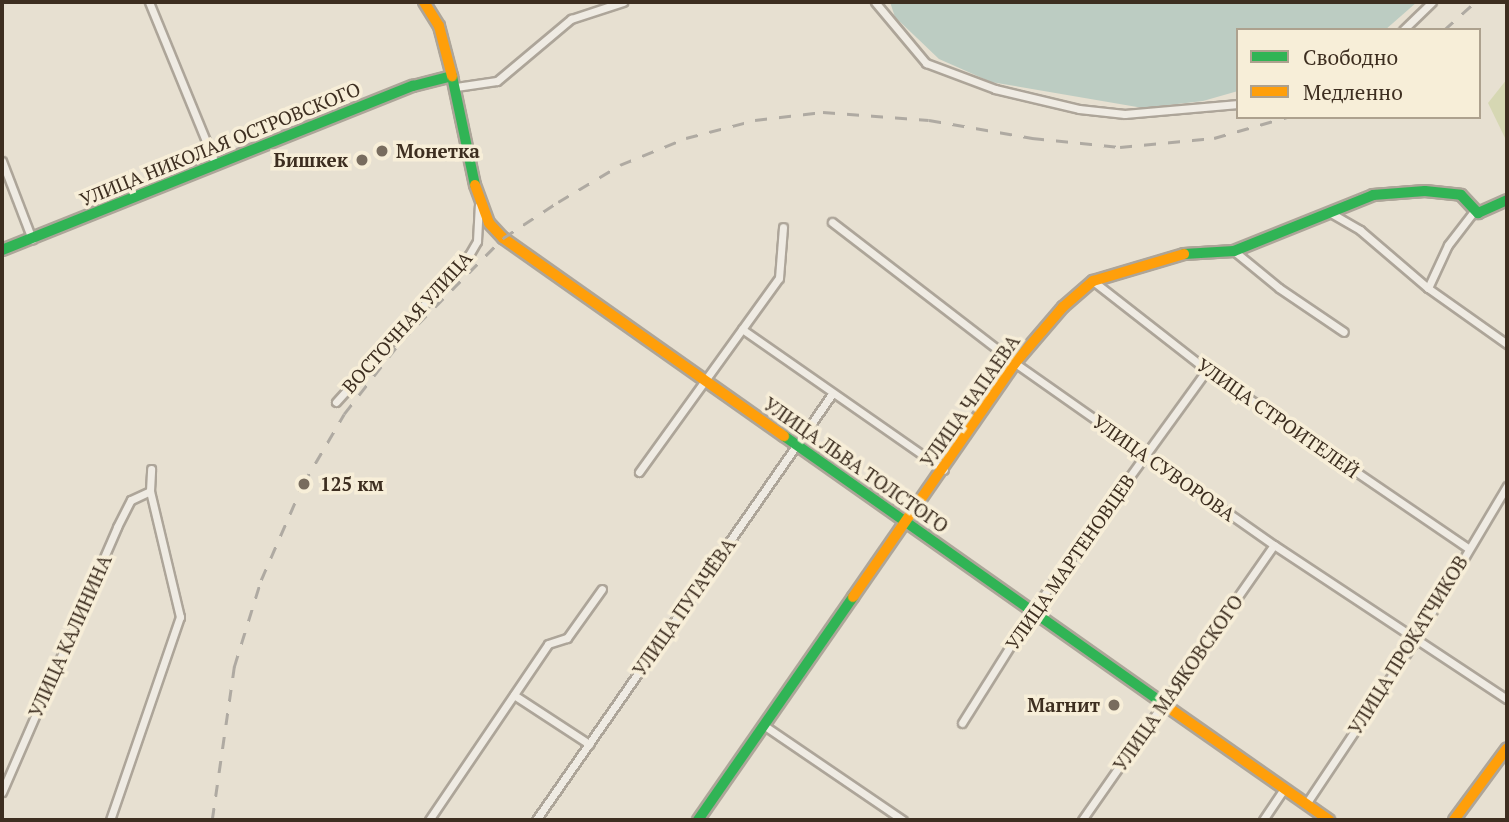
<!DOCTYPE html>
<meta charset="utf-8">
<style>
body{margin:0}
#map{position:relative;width:1509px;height:822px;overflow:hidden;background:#e7e0d1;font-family:"PT Serif",serif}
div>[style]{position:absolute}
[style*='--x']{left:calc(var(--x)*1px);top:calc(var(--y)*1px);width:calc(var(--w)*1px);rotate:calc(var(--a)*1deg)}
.green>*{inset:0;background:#d6d7b3}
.water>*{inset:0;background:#bcccc2}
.roads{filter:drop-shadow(2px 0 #ada599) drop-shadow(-2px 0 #ada599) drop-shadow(0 2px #ada599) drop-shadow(0 -2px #ada599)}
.street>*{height:7px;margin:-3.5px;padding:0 3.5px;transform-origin:3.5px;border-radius:3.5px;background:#efebe3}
.fast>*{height:10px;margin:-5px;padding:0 5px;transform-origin:5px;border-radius:5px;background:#30b455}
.slow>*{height:10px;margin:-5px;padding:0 5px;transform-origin:5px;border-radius:5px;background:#ff9f0a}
.rail>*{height:2.5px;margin-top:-1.25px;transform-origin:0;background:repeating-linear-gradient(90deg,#afaaa2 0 12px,transparent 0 24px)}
.dots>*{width:19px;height:19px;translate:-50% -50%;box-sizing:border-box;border:4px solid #f7eed8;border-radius:50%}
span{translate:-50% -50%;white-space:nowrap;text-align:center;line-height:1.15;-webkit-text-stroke:7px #f7eed8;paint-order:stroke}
.street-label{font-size:19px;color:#3d2e20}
.poi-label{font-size:19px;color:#3d2e20;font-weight:700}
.left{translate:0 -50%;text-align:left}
.right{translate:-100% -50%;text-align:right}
.frame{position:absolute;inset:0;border:4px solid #3d2e20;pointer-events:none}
.legend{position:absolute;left:1236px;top:28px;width:245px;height:91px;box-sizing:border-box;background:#f7eed8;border:2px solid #ada18e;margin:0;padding:9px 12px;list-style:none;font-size:21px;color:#3d2e20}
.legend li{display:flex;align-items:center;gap:14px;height:35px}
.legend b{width:35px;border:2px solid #ada18e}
</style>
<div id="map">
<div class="green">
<div style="clip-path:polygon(1507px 79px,1507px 142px,1488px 103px)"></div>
</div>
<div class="water">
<div style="clip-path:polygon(890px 2px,1417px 2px,1385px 30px,1238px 30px,1238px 91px,1203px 101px,1143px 108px,991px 82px,939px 59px,895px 17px)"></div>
</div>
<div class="roads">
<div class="street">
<div style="--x:149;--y:2;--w:176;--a:67.7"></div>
<div style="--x:875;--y:2;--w:80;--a:50.1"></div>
<div style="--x:926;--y:63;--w:74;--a:20.6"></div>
<div style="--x:995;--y:89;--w:86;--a:13.4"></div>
<div style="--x:1079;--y:109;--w:46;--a:6.2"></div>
<div style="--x:1125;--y:114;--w:113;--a:-5.1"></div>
<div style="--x:1403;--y:30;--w:40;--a:-44"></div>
<div style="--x:456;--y:87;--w:41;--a:-8.3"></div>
<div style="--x:497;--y:81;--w:97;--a:-40"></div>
<div style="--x:571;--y:19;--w:55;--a:-18.1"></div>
<div style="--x:2;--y:161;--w:84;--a:69"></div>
<div style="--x:1329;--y:212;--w:36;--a:30"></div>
<div style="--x:1360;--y:230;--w:89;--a:40.5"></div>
<div style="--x:1428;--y:288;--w:97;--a:35.3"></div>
<div style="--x:832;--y:222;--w:231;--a:37.6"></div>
<div style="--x:1015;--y:363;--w:317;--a:35.1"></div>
<div style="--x:1274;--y:545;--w:279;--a:33.5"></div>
<div style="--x:1234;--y:251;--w:58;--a:39.4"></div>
<div style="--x:1279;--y:288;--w:78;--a:34.1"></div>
<div style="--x:1093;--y:281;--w:145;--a:38"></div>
<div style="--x:1207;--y:370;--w:316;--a:34.3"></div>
<div style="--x:1428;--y:288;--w:47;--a:-65.1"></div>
<div style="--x:1448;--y:245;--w:44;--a:-52.4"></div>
<div style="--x:742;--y:329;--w:246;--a:34.9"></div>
<div style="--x:336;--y:402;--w:198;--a:-47.9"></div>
<div style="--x:469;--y:255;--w:16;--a:-60"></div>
<div style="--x:477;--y:241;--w:35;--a:-87"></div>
<div style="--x:639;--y:472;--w:239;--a:-54.2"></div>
<div style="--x:779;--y:278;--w:51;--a:-85.5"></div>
<div style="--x:514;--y:695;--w:90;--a:33.2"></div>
<div style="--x:962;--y:723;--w:130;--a:-57.9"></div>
<div style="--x:1031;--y:613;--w:300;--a:-54.1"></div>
<div style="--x:765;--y:726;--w:167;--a:34.3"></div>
<div style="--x:2;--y:792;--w:289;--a:-66.5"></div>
<div style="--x:117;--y:527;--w:30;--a:-63"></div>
<div style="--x:131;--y:500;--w:21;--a:-25"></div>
<div style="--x:1306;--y:804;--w:198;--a:-56.3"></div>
<div style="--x:1416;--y:639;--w:178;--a:-59.3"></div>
<div style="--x:110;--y:820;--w:215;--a:-71"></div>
<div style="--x:180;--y:617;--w:130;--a:-103.4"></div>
<div style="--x:150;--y:491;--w:22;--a:-87"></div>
<div style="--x:429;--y:820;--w:212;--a:-55.9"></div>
<div style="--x:548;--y:644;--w:20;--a:-18"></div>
<div style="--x:567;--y:638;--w:60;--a:-54.5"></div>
<div style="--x:536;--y:820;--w:519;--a:-55.21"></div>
<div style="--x:1082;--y:820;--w:335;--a:-55.1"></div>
<div style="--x:1263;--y:820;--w:37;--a:-56"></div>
</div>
<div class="fast">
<div style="--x:2;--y:250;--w:443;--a:-21.8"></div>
<div style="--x:413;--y:86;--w:40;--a:-14.4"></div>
<div style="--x:452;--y:76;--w:111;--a:78.1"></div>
<div style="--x:1184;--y:254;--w:50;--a:-3.4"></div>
<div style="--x:1234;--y:251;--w:150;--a:-21.9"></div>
<div style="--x:1373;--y:195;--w:52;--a:-4.4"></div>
<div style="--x:1425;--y:191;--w:36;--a:6"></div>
<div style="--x:1461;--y:195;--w:25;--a:47"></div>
<div style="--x:1478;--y:213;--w:32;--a:-24"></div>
<div style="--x:784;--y:436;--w:463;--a:35.2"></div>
<div style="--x:698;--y:820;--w:272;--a:-55.2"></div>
</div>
<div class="slow">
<div style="--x:424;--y:2;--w:28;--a:58"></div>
<div style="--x:439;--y:26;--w:52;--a:75.4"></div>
<div style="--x:475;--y:185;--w:40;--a:69.8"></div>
<div style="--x:489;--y:223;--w:21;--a:47"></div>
<div style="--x:503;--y:238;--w:344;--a:35.2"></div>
<div style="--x:853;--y:597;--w:285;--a:-55.3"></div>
<div style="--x:1015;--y:363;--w:74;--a:-49.4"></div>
<div style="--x:1063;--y:307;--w:40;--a:-41"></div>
<div style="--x:1093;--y:281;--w:95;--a:-16.5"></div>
<div style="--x:1162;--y:703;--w:204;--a:35"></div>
<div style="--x:1454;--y:820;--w:89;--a:-53.6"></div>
</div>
</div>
<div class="rail">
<div style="--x:1444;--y:30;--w:42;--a:-42.1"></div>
<div style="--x:212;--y:820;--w:155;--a:-81.8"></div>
<div style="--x:234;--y:667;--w:91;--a:-72.8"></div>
<div style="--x:261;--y:580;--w:105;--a:-66.4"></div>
<div style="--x:303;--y:484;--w:81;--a:-59.6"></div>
<div style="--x:344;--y:414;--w:93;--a:-52"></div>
<div style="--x:401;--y:341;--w:145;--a:-45.3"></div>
<div style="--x:503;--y:238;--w:66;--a:-33.2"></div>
<div style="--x:558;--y:202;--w:72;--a:-30.8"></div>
<div style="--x:620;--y:165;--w:71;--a:-22.2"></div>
<div style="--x:686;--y:138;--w:71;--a:-14.6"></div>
<div style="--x:755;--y:120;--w:68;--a:-6.7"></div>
<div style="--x:823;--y:112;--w:106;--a:4.3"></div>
<div style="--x:929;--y:120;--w:105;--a:9.9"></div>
<div style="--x:1032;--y:138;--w:88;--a:5.8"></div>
<div style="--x:1120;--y:147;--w:94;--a:-5.5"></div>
<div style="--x:1214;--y:138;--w:76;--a:-16"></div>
</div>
<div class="dots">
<div style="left:382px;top:151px;background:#786c5e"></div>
<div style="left:362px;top:160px;background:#786c5e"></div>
<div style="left:304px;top:484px;background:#786c5e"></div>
<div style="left:1114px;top:705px;background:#786c5e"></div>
</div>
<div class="street-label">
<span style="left:220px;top:144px;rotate:-22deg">УЛИЦА НИКОЛАЯ ОСТРОВСКОГО</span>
<span style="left:407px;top:322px;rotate:-48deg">ВОСТОЧНАЯ УЛИЦА</span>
<span style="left:970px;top:401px;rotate:-55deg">УЛИЦА ЧАПАЕВА</span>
<span style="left:1278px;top:418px;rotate:35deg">УЛИЦА СТРОИТЕЛЕЙ</span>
<span style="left:856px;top:465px;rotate:35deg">УЛИЦА ЛЬВА ТОЛСТОГО</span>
<span style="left:1164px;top:468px;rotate:35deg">УЛИЦА СУВОРОВА</span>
<span style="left:1070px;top:562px;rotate:-55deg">УЛИЦА МАРТЕНОВЦЕВ</span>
<span style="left:684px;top:607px;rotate:-55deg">УЛИЦА ПУГАЧЁВА</span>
<span style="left:70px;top:636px;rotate:-66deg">УЛИЦА КАЛИНИНА</span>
<span style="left:1408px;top:645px;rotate:-58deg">УЛИЦА ПРОКАТЧИКОВ</span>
<span style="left:1178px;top:683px;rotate:-55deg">УЛИЦА МАЯКОВСКОГО</span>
</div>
<div class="poi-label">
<span class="left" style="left:396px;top:151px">Монетка</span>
<span class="right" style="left:348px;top:160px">Бишкек</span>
<span class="left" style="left:320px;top:484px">125 км</span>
<span class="right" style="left:1100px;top:705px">Магнит</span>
</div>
<div class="frame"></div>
<ul class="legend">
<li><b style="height:9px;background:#30b455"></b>Свободно</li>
<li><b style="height:9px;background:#ff9f0a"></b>Медленно</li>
</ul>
</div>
